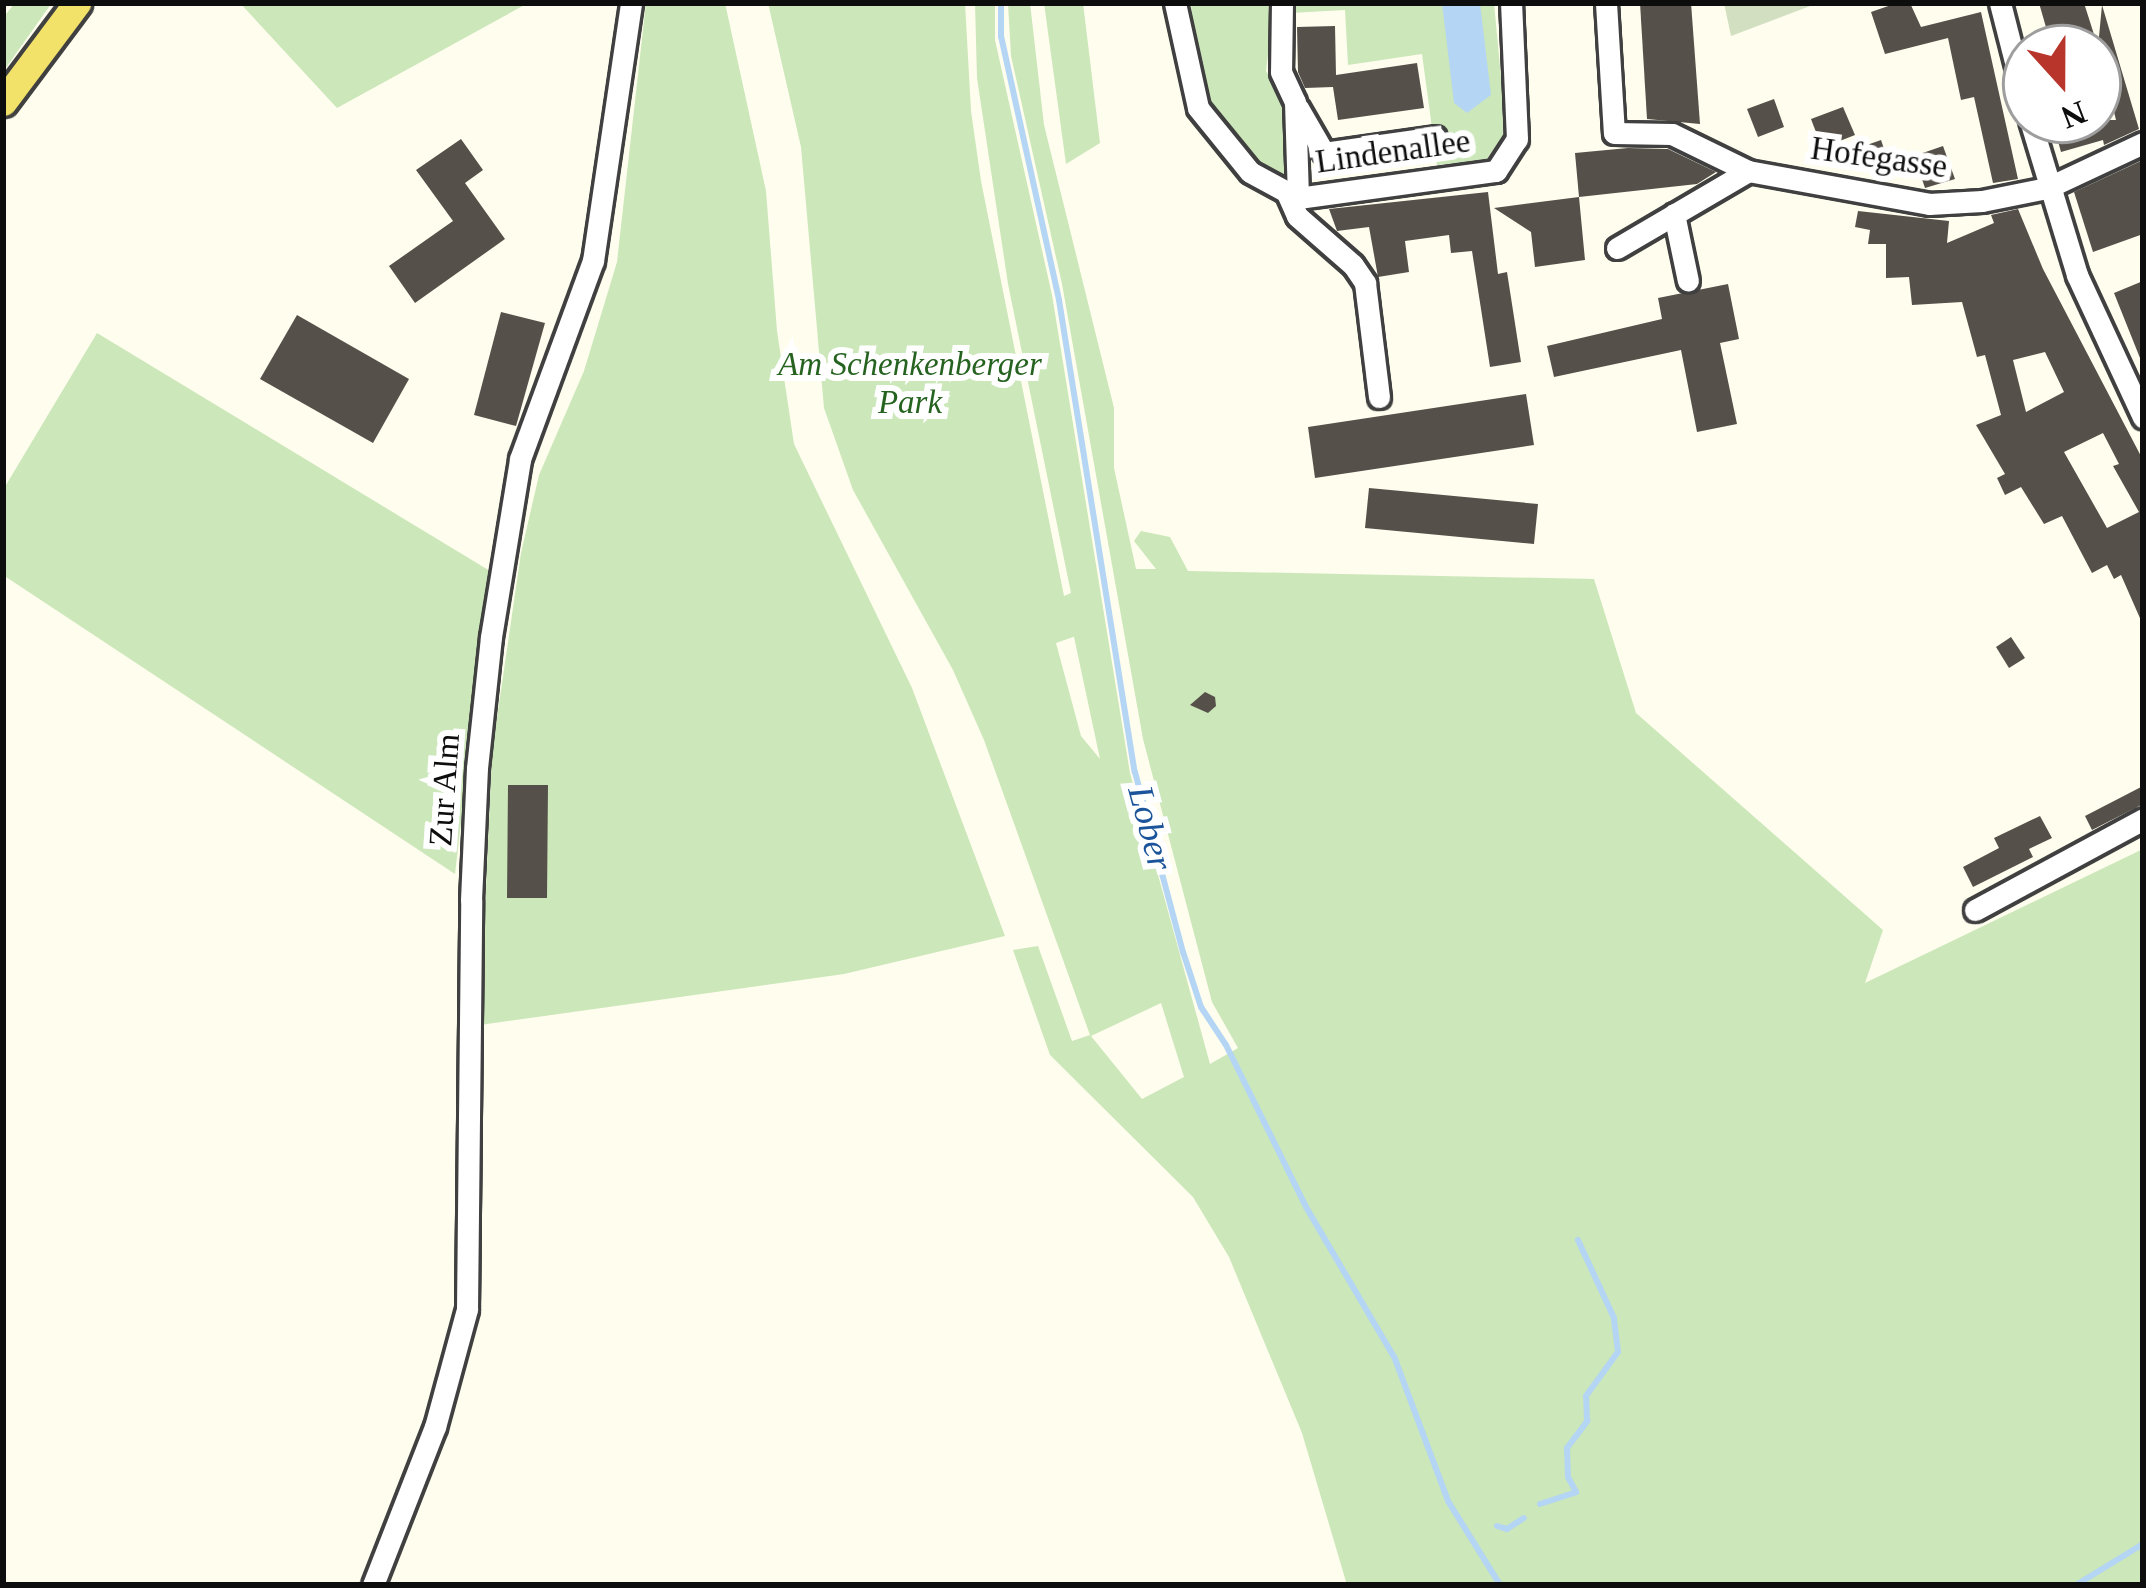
<!DOCTYPE html>
<style>
body{margin:0}
#map{position:relative;width:2146px;height:1588px;overflow:hidden;background:#fefdee;font-family:"Times New Roman",serif}
div>[style]{position:absolute}
[style*='--x']{left:calc(var(--x)*1px);top:calc(var(--y)*1px);width:calc(var(--w)*1px);rotate:calc(var(--a)*1deg)}
.green>*{inset:0;background:#cce7b9}
.cemetery>*{inset:0;background:#d2dfc0}
.water>*{inset:0;background:#b5d5f4}
.stream>*{height:6px;margin:-3px;padding:0 3px;transform-origin:3px;border-radius:3px;background:#b5d5f4}
.building>*{inset:0;background:#56504a}
.roads{filter:drop-shadow(3px 0 #404040) drop-shadow(-3px 0 #404040) drop-shadow(0 3px #404040) drop-shadow(0 -3px #404040)}
.minor>*{height:21px;margin:-10.5px;padding:0 10.5px;transform-origin:10.5px;border-radius:10.5px;background:#fff}
.major>*{height:27px;margin:-13.5px;padding:0 13.5px;transform-origin:13.5px;border-radius:13.5px;background:#f3e269}
span{translate:-50% -50%;white-space:nowrap;text-align:center;line-height:1.15;-webkit-text-stroke:12px #fff;paint-order:stroke}
.street-label{font-size:33px;color:#0d0d0d}
.park-label{font-size:33px;color:#266320;font-style:italic}
.water-label{font-size:36px;color:#1b549a;font-style:italic}
.frame{position:absolute;inset:0;border:6px solid #0d0d0d;pointer-events:none}
.north{position:absolute;left:2002px;top:24px;width:120px;height:120px;box-sizing:border-box;background:#fff;border:3px solid #9e9e9e;border-radius:50%;rotate:159deg;font-size:33px;font-weight:700;line-height:48px;text-align:center;color:#0d0d0d}
.north::after{content:'';display:block;margin:auto;width:42px;height:54px;background:#b8352b;clip-path:polygon(50% 0,100% 100%,50% 72%,0 100%)}
</style>
<div id="map">
<div class="green">
<div style="clip-path:polygon(240px 3px,528px 3px,337px 108px)"></div>
<div style="clip-path:polygon(646px 3px,725px 3px,766px 191px,777px 331px,794px 444px,912px 688px,1005px 936px,844px 974px,480px 1025px,492px 752px,521px 553px,539px 475px,584px 371px,617px 262px)"></div>
<div style="clip-path:polygon(evenodd,768px 3px,965px 3px,971px 111px,981px 181px,1064px 596px,1071px 593px,1008px 284px,977px 78px,975px 3px,995px 3px,995px 40px,1052px 295px,1130px 773px,1210px 1064px,1238px 1048px,1212px 1002px,1143px 739px,1062px 284px,1011px 56px,1008px 3px,1030px 3px,1044px 125px,1114px 408px,1114px 468px,1136px 569px,1156px 569px,1134px 541px,1141px 531px,1170px 537px,1188px 571px,1594px 579px,1636px 713px,1883px 930px,1865px 983px,2143px 849px,2143px 1585px,1347px 1585px,1302px 1433px,1229px 1257px,1193px 1197px,1050px 1055px,1013px 950px,1038px 946px,1072px 1041px,1090px 1035px,984px 740px,953px 670px,853px 490px,824px 408px,801px 147px,768px 3px,1073px 637px,1074px 637px,1100px 759px,1081px 736px,1056px 643px,1073px 637px,768px 3px,1161px 1003px,1184px 1077px,1142px 1099px,1091px 1036px,1161px 1003px)"></div>
<div style="clip-path:polygon(1044px 3px,1083px 3px,1100px 143px,1066px 164px)"></div>
<div style="clip-path:polygon(1191px 3px,1494px 3px,1506px 131px,1486px 160px,1437px 165px,1422px 54px,1348px 65px,1345px 10px,1273px 14px,1266px 71px,1287px 104px,1291px 184px,1256px 165px,1208px 102px,1194px 54px)"></div>
<div style="clip-path:polygon(14px 4px,51px 4px,3px 72px,3px 18px)"></div>
<div style="clip-path:polygon(97px 333px,490px 571px,455px 874px,3px 575px,3px 490px)"></div>
</div>
<div class="cemetery">
<div style="clip-path:polygon(1724px 3px,1818px 3px,1731px 36px)"></div>
</div>
<div class="water">
<div style="clip-path:polygon(1442px 3px,1480px 3px,1491px 95px,1467px 113px,1454px 103px)"></div>
</div>
<div class="stream">
<div style="--x:1001;--y:3;--w:33;--a:90"></div>
<div style="--x:1001;--y:36;--w:270;--a:77.6"></div>
<div style="--x:1059;--y:300;--w:478;--a:80.9"></div>
<div style="--x:1135;--y:772;--w:186;--a:75.1"></div>
<div style="--x:1183;--y:952;--w:58;--a:71.9"></div>
<div style="--x:1201;--y:1007;--w:45;--a:56.7"></div>
<div style="--x:1226;--y:1045;--w:181;--a:63.7"></div>
<div style="--x:1306;--y:1207;--w:176;--a:59.6"></div>
<div style="--x:1395;--y:1359;--w:152;--a:69.5"></div>
<div style="--x:1448;--y:1501;--w:99;--a:58.2"></div>
<div style="--x:1540;--y:1504;--w:38;--a:-18"></div>
<div style="--x:1576;--y:1492;--w:17;--a:-118"></div>
<div style="--x:1568;--y:1477;--w:29;--a:-92"></div>
<div style="--x:1567;--y:1448;--w:34;--a:-53"></div>
<div style="--x:1587;--y:1421;--w:25;--a:-92"></div>
<div style="--x:1586;--y:1396;--w:54;--a:-54"></div>
<div style="--x:1618;--y:1352;--w:34;--a:-97"></div>
<div style="--x:1614;--y:1318;--w:86;--a:-114.8"></div>
<div style="--x:1497;--y:1526;--w:10;--a:17"></div>
<div style="--x:1507;--y:1529;--w:20;--a:-33"></div>
<div style="--x:2076;--y:1585;--w:79;--a:-31.5"></div>
</div>
<div class="building">
<div style="clip-path:polygon(1640px 3px,1691px 3px,1700px 124px,1647px 119px)"></div>
<div style="clip-path:polygon(1897px 3px,1910px 3px,1921px 27px,1981px 12px,2018px 179px,1993px 183px,1974px 97px,1961px 100px,1948px 38px,1885px 54px,1871px 12px)"></div>
<div style="clip-path:polygon(2039px 3px,2084px 3px,2098px 47px,2102px 5px,2139px 129px,2104px 145px,2103px 140px,2061px 152px,2052px 120px,2116px 120px,2098px 48px,2052px 48px)"></div>
<div style="clip-path:polygon(1335px 26px,1336px 75px,1417px 63px,1424px 108px,1338px 120px,1333px 87px,1305px 88px,1298px 72px,1297px 27px)"></div>
<div style="clip-path:polygon(1774px 99px,1784px 127px,1758px 137px,1747px 109px)"></div>
<div style="clip-path:polygon(1843px 107px,1855px 135px,1822px 148px,1811px 119px)"></div>
<div style="clip-path:polygon(461px 139px,483px 170px,465px 183px,505px 239px,415px 303px,389px 266px,453px 221px,416px 170px)"></div>
<div style="clip-path:polygon(1881px 140px,1890px 166px,1873px 172px,1864px 146px)"></div>
<div style="clip-path:polygon(1943px 146px,1955px 179px,1925px 188px,1914px 156px)"></div>
<div style="clip-path:polygon(1628px 148px,1668px 149px,1716px 172px,1697px 184px,1579px 197px,1575px 153px)"></div>
<div style="clip-path:polygon(2143px 160px,2143px 234px,2093px 252px,2074px 192px)"></div>
<div style="clip-path:polygon(1488px 192px,1498px 274px,1507px 272px,1521px 362px,1490px 367px,1472px 251px,1451px 253px,1449px 235px,1405px 241px,1409px 272px,1378px 277px,1369px 227px,1337px 231px,1329px 209px)"></div>
<div style="clip-path:polygon(1579px 197px,1585px 260px,1535px 267px,1531px 232px,1494px 208px)"></div>
<div style="clip-path:polygon(evenodd,2018px 209px,2043px 269px,2143px 460px,2143px 625px,2121px 575px,2114px 579px,2107px 565px,2092px 573px,2062px 516px,2044px 524px,2021px 487px,2005px 495px,1997px 478px,2005px 474px,1976px 425px,2001px 415px,1985px 355px,1977px 357px,1962px 302px,1912px 305px,1909px 277px,1886px 278px,1886px 244px,1868px 244px,1870px 230px,1855px 227px,1858px 211px,1949px 221px,1947px 243px,1994px 223px,1991px 215px,2018px 209px,2045px 352px,2064px 392px,2026px 412px,2013px 360px,2045px 352px,2018px 209px,2103px 433px,2119px 464px,2113px 466px,2139px 512px,2107px 528px,2064px 452px,2103px 433px)"></div>
<div style="clip-path:polygon(2143px 281px,2143px 363px,2142px 363px,2114px 293px)"></div>
<div style="clip-path:polygon(1728px 284px,1739px 339px,1720px 343px,1737px 424px,1697px 432px,1681px 350px,1554px 377px,1547px 346px,1662px 319px,1658px 298px)"></div>
<div style="clip-path:polygon(501px 312px,545px 323px,516px 426px,474px 415px)"></div>
<div style="clip-path:polygon(297px 315px,409px 379px,373px 443px,260px 379px)"></div>
<div style="clip-path:polygon(1526px 394px,1534px 445px,1315px 478px,1308px 427px)"></div>
<div style="clip-path:polygon(1369px 488px,1538px 504px,1534px 544px,1365px 528px)"></div>
<div style="clip-path:polygon(2011px 637px,2025px 658px,2009px 668px,1996px 647px)"></div>
<div style="clip-path:polygon(1205px 692px,1215px 697px,1216px 706px,1208px 713px,1190px 705px)"></div>
<div style="clip-path:polygon(508px 785px,548px 785px,547px 898px,507px 898px)"></div>
<div style="clip-path:polygon(2143px 786px,2143px 804px,2092px 830px,2085px 816px)"></div>
<div style="clip-path:polygon(2040px 816px,2052px 838px,2029px 849px,2033px 857px,1973px 887px,1963px 867px,1999px 848px,1994px 838px)"></div>
</div>
<div class="roads">
<div class="minor">
<div style="--x:1175;--y:3;--w:107;--a:77.6"></div>
<div style="--x:1198;--y:108;--w:82;--a:50.9"></div>
<div style="--x:1250;--y:172;--w:55;--a:28.4"></div>
<div style="--x:1298;--y:198;--w:200;--a:-7.8"></div>
<div style="--x:1496;--y:171;--w:38;--a:-57"></div>
<div style="--x:1517;--y:139;--w:136;--a:-92.5"></div>
<div style="--x:1282;--y:3;--w:69;--a:90.8"></div>
<div style="--x:1281;--y:72;--w:33;--a:65"></div>
<div style="--x:1295;--y:102;--w:96;--a:88.2"></div>
<div style="--x:1606;--y:3;--w:130;--a:86.5"></div>
<div style="--x:1614;--y:133;--w:58;--a:1"></div>
<div style="--x:1672;--y:134;--w:85;--a:26"></div>
<div style="--x:2000;--y:3;--w:105;--a:75.7"></div>
<div style="--x:1298;--y:108;--w:52;--a:60"></div>
<div style="--x:1324;--y:153;--w:112;--a:-8.2"></div>
<div style="--x:2030;--y:120;--w:162;--a:73.1"></div>
<div style="--x:2077;--y:275;--w:157;--a:65.1"></div>
<div style="--x:1286;--y:191;--w:27;--a:66"></div>
<div style="--x:1297;--y:216;--w:74;--a:41.2"></div>
<div style="--x:1353;--y:265;--w:22;--a:56"></div>
<div style="--x:1365;--y:283;--w:115;--a:83"></div>
<div style="--x:1674;--y:214;--w:68;--a:78.2"></div>
<div style="--x:1617;--y:248;--w:152;--a:-30.4"></div>
<div style="--x:1748;--y:171;--w:184;--a:10.3"></div>
<div style="--x:1929;--y:204;--w:53;--a:-3.2"></div>
<div style="--x:1982;--y:201;--w:66;--a:-11.3"></div>
<div style="--x:2047;--y:188;--w:106;--a:-25.1"></div>
<div style="--x:1975;--y:910;--w:191;--a:-28.4"></div>
<div style="--x:373;--y:1585;--w:170;--a:-68.6"></div>
<div style="--x:435;--y:1427;--w:122;--a:-74.8"></div>
<div style="--x:467;--y:1309;--w:409;--a:-89.4"></div>
<div style="--x:471;--y:900;--w:132;--a:-87.4"></div>
<div style="--x:477;--y:768;--w:132;--a:-83.9"></div>
<div style="--x:491;--y:637;--w:180;--a:-80.7"></div>
<div style="--x:520;--y:459;--w:211;--a:-69.8"></div>
<div style="--x:593;--y:261;--w:261;--a:-81.6"></div>
</div>
<div class="major">
<div style="--x:3;--y:102;--w:124;--a:-53.2"></div>
</div>
</div>
<div class="street-label">
<span style="left:1393px;top:152px;rotate:-8deg">Lindenallee</span>
<span style="left:1879px;top:158px;rotate:8deg">Hofegasse</span>
<span style="left:445px;top:790px;rotate:-86deg">Zur Alm</span>
</div>
<div class="park-label">
<span style="left:910px;top:384px">Am Schenkenberger<br>Park</span>
</div>
<div class="water-label">
<span style="left:1150px;top:828px;rotate:75deg">Lober</span>
</div>
<div class="frame"></div>
<div class="north">N</div>
</div>
